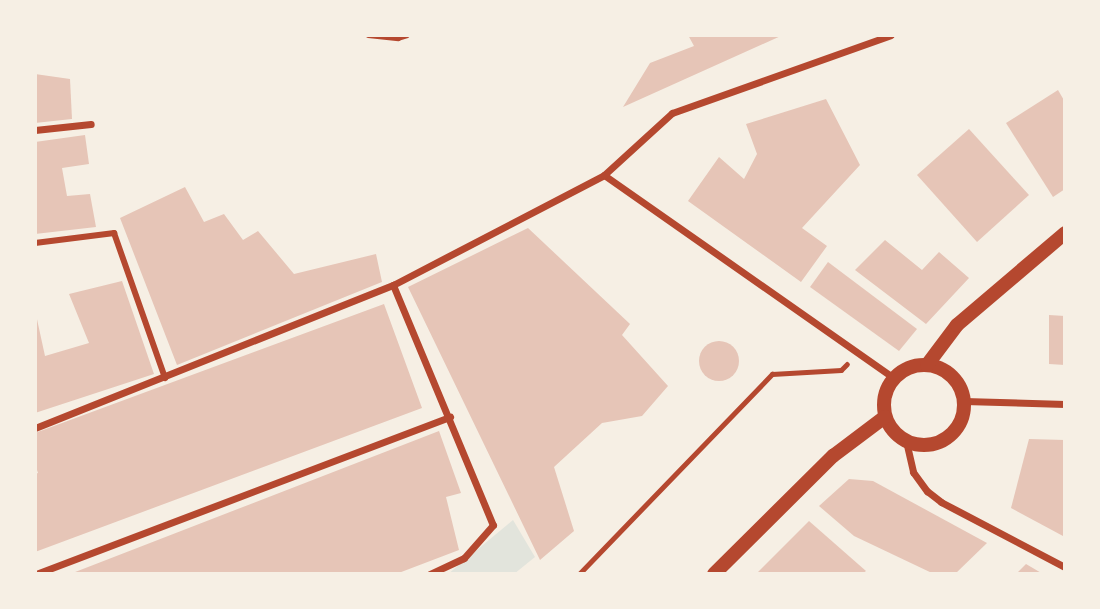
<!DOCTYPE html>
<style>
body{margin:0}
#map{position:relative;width:1100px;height:609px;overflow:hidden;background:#f6efe4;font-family:Ubuntu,sans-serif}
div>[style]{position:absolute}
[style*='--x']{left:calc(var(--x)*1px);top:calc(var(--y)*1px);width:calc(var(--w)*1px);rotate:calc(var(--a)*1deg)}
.green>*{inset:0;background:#e2e4dc}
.building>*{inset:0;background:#e6c5b7}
.round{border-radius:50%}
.path>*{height:4.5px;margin:-2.25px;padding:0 2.25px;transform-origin:2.25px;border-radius:2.25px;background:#b5482f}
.pedestrian>*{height:6px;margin:-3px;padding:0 3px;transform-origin:3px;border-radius:3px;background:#b5482f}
.minor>*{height:7px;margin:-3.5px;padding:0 3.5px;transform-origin:3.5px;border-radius:3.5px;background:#b5482f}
.secondary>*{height:14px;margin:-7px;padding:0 7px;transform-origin:7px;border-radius:7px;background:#b5482f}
.secondary>.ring{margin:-7px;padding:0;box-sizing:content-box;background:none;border:14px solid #b5482f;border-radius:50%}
span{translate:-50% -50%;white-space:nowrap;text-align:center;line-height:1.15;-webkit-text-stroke:7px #f6efe4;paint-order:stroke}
.frame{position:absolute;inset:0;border:37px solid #f6efe4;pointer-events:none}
</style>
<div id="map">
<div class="green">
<div style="clip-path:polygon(513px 520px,535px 557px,514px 574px,448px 574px)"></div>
</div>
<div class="building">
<div style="clip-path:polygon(688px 35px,783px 35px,623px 107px,650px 63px,694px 46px)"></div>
<div style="clip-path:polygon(35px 74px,70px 79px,72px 119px,35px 123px)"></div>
<div style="clip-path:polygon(1058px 90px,1065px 102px,1065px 189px,1053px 197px,1006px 123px)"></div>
<div style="clip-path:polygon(826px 99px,860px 165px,802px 228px,827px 246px,801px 282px,688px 201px,719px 157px,744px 179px,757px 154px,746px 124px)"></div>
<div style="clip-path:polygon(969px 129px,1029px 195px,977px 242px,917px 175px)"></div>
<div style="clip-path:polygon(85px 135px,89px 164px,62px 168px,67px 196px,90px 194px,96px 227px,35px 234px,35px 142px)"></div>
<div style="clip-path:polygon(185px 187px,204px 222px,224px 214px,243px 240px,258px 231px,294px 274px,376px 254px,382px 282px,177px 365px,120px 218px)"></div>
<div style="clip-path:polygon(528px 228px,630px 324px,622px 335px,668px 386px,642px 416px,602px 423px,554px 467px,574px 531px,540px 560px,408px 287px)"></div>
<div style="clip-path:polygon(885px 240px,922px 270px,939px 252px,969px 278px,926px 324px,855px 270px)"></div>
<div style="clip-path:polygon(828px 262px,917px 329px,899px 351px,810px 287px)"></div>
<div style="clip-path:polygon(122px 281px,154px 374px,35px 413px,35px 310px,45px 356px,89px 343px,69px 294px)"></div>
<div style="clip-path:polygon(384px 304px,422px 408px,35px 552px,35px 474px,38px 473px,35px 464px,35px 433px)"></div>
<div style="clip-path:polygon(1049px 315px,1065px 316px,1065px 365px,1049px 364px)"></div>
<div class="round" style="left:699px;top:341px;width:40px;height:40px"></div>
<div style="clip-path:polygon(439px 431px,461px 493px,446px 497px,459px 550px,396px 574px,70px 574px)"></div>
<div style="clip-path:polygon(1029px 439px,1065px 440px,1063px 536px,1011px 508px)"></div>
<div style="clip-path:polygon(849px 479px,873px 481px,987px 543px,955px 574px,934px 574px,854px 536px,819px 506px)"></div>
<div style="clip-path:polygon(809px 521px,866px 571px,862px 574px,756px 574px)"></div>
<div style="clip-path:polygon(1026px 564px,1043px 574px,1016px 574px)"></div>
</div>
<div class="path">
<div style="--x:368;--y:35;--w:30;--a:6"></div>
<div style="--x:398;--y:38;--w:9;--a:-18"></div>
<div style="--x:579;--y:574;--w:278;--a:-46"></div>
<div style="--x:772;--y:374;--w:69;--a:-3.3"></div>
<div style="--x:841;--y:370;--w:8;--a:-45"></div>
</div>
<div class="pedestrian">
<div style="--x:35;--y:243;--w:80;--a:-7.2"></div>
<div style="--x:114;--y:233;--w:154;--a:70.6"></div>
</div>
<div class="minor">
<div style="--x:35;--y:130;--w:56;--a:-6.1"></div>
<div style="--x:604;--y:175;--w:354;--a:35"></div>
<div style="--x:393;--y:285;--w:260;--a:67.4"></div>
<div style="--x:493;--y:525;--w:44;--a:131.3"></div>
<div style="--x:464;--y:558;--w:38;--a:155"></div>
<div style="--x:964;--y:401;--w:101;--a:1.7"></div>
<div style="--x:35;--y:428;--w:386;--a:-21.8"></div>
<div style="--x:393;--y:285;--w:238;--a:-27.5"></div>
<div style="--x:604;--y:175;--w:92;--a:-42.4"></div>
<div style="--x:672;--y:113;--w:232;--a:-19.6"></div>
<div style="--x:906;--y:441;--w:32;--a:77"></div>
<div style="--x:913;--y:472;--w:24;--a:54"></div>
<div style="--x:927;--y:491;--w:18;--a:38"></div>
<div style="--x:941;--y:502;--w:140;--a:27.7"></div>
<div style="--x:36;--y:574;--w:443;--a:-20.8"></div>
</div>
<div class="secondary">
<div class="ring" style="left:884px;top:365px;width:66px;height:66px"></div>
<div style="--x:927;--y:365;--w:50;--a:-53.1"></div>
<div style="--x:957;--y:325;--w:142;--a:-40.4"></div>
<div style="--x:714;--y:574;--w:168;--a:-44.8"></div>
<div style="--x:833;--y:456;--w:65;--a:-36.9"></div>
</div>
<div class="frame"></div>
</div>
